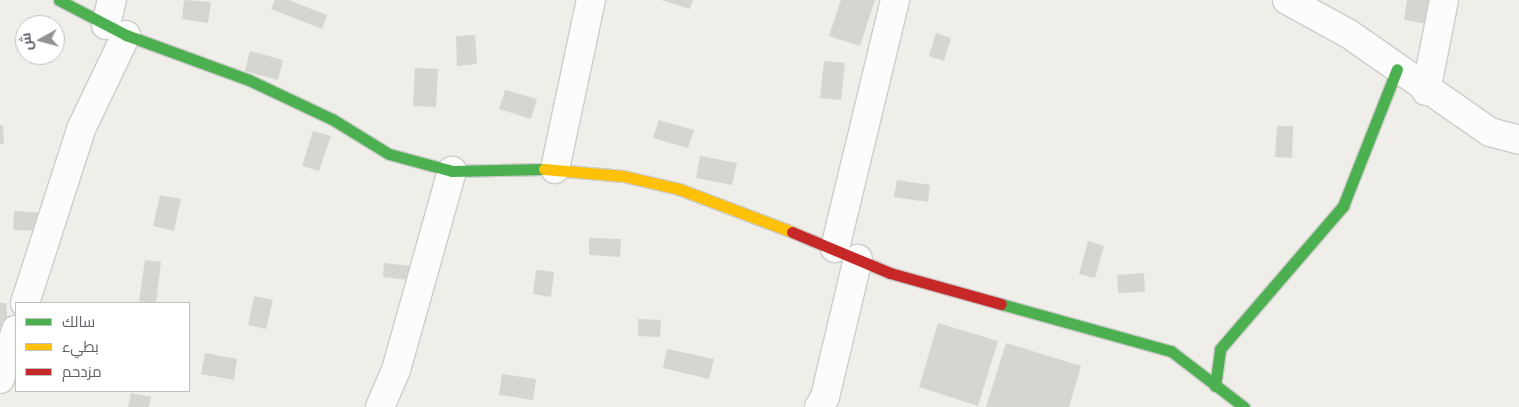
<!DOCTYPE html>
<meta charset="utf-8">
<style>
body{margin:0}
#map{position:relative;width:1519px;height:407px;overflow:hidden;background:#efeee9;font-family:"Public Sans",Cairo,sans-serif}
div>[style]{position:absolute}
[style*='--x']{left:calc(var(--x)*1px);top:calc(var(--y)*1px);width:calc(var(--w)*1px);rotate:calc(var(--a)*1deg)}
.building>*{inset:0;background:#d5d5d2}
.roads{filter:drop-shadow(1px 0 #cbcccb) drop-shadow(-1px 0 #cbcccb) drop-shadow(0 1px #cbcccb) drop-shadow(0 -1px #cbcccb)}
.street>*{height:28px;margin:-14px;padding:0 14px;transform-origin:14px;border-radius:14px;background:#fdfcfc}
.fast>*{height:11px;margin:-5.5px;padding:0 5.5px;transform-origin:5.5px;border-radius:5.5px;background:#4caf50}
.slow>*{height:11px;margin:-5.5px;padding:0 5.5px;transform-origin:5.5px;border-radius:5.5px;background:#ffc107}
.jam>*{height:11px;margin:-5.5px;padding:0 5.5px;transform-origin:5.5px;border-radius:5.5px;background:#c62828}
span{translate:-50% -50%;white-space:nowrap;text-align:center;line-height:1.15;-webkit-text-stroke:5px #fff;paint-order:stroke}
.legend{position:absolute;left:15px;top:302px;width:175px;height:90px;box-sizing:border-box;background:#fff;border:1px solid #bfc0c2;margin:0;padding:6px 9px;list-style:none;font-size:15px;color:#5e6167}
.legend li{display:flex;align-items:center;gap:10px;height:25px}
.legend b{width:25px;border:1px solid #bfc0c2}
.north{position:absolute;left:15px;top:15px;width:50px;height:50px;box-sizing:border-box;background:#fff;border:1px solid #bfc0c2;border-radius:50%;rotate:263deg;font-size:14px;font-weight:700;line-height:20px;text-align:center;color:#5e6167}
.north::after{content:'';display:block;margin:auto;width:18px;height:22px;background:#919294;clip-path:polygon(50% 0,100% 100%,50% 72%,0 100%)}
</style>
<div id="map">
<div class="building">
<div style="clip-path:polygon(184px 0,211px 2px,208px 23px,182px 19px)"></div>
<div style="clip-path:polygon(275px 0,288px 0,327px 15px,322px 29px,271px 9px)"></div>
<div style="clip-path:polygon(661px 0,693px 0,690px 9px)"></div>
<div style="clip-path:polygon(841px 0,875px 0,860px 46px,829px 36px)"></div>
<div style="clip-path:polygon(1407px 0,1438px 0,1434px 25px,1404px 20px)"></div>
<div style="clip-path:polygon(936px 33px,951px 38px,944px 61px,929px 56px)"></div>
<div style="clip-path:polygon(475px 35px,477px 64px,457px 66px,456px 36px)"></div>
<div style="clip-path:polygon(250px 51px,283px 60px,278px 80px,245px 71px)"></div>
<div style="clip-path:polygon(824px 61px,845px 63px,841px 100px,820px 98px)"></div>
<div style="clip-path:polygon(415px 68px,438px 69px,436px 107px,413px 106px)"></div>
<div style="clip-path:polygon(505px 90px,537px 99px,531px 119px,499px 109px)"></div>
<div style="clip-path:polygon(659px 120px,694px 130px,688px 148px,653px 138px)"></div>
<div style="clip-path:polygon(0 125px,3px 125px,4px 144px,0 144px)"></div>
<div style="clip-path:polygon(1277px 126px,1293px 126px,1292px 158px,1275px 157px)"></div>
<div style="clip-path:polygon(313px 131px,331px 136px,319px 171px,302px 166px)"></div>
<div style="clip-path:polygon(700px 156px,737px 163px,732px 185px,696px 178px)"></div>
<div style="clip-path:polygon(897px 180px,930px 185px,928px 202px,894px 197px)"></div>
<div style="clip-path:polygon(160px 195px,181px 199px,174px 231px,153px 226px)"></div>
<div style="clip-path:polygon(14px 211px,49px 213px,48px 231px,13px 230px)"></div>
<div style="clip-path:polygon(589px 238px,621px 239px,620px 257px,589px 255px)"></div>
<div style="clip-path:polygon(1088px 241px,1104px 246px,1095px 278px,1079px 274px)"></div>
<div style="clip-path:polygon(145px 260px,161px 262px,156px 303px,139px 301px)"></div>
<div style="clip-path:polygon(384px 263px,410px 266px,408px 280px,383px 277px)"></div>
<div style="clip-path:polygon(536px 270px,554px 272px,551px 297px,533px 294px)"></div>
<div style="clip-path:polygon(1144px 273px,1145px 292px,1118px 293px,1117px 275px)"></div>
<div style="clip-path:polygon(254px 296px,273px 300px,266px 329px,248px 325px)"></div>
<div style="clip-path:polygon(0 303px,6px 303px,8px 327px,0 327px)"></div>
<div style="clip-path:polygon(638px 319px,661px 320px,660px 337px,638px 336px)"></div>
<div style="clip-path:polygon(938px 323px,998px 341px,978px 406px,919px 387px)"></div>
<div style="clip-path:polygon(1006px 343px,1081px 366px,1069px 407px,986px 407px)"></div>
<div style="clip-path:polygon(667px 349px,714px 359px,709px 379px,663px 368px)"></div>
<div style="clip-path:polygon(205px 353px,237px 359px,234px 380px,201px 374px)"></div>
<div style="clip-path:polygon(502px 374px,536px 379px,533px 400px,499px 395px)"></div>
<div style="clip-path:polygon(131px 393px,151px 397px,149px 407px,128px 407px)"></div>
</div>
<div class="roads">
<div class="street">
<div style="--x:1287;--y:0;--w:71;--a:28.7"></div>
<div style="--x:1349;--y:34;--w:172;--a:34.8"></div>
<div style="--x:1490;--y:132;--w:30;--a:15"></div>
<div style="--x:106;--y:25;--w:26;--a:-77"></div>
<div style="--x:1426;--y:91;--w:93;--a:-78.8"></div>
<div style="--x:555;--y:169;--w:173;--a:-78"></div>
<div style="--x:835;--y:248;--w:255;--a:-76.4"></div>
<div style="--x:25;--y:303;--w:185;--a:-72.1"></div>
<div style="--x:82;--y:127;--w:102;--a:-64.4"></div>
<div style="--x:0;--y:379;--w:52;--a:-71.9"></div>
<div style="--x:380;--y:407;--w:40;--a:-66.6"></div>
<div style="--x:396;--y:370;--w:207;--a:-74.3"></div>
<div style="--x:819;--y:407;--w:12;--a:-59"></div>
<div style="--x:825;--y:397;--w:142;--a:-76.6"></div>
</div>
<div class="fast">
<div style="--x:59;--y:0;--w:76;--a:27.6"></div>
<div style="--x:126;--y:35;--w:131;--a:20.1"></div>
<div style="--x:249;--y:80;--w:92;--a:25.2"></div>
<div style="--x:332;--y:119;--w:67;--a:31.6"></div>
<div style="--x:389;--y:154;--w:65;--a:15.1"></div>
<div style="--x:452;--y:171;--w:92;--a:-1.2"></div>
<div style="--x:1001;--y:304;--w:176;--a:15.5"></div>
<div style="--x:1171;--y:351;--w:92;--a:37.5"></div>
<div style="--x:1215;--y:386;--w:37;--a:-82"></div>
<div style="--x:1220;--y:349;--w:189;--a:-49.3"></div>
<div style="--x:1343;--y:206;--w:147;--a:-68.5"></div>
</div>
<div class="slow">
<div style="--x:544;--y:169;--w:79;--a:5.1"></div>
<div style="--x:623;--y:176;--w:57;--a:13.1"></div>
<div style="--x:679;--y:189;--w:121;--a:20.8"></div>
</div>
<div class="jam">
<div style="--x:792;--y:232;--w:106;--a:22.7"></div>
<div style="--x:890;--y:273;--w:115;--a:15.6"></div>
</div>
</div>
<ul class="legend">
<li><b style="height:6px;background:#4caf50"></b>سالك</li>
<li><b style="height:6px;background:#ffc107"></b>بطيء</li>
<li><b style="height:6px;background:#c62828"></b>مزدحم</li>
</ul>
<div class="north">ش</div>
</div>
